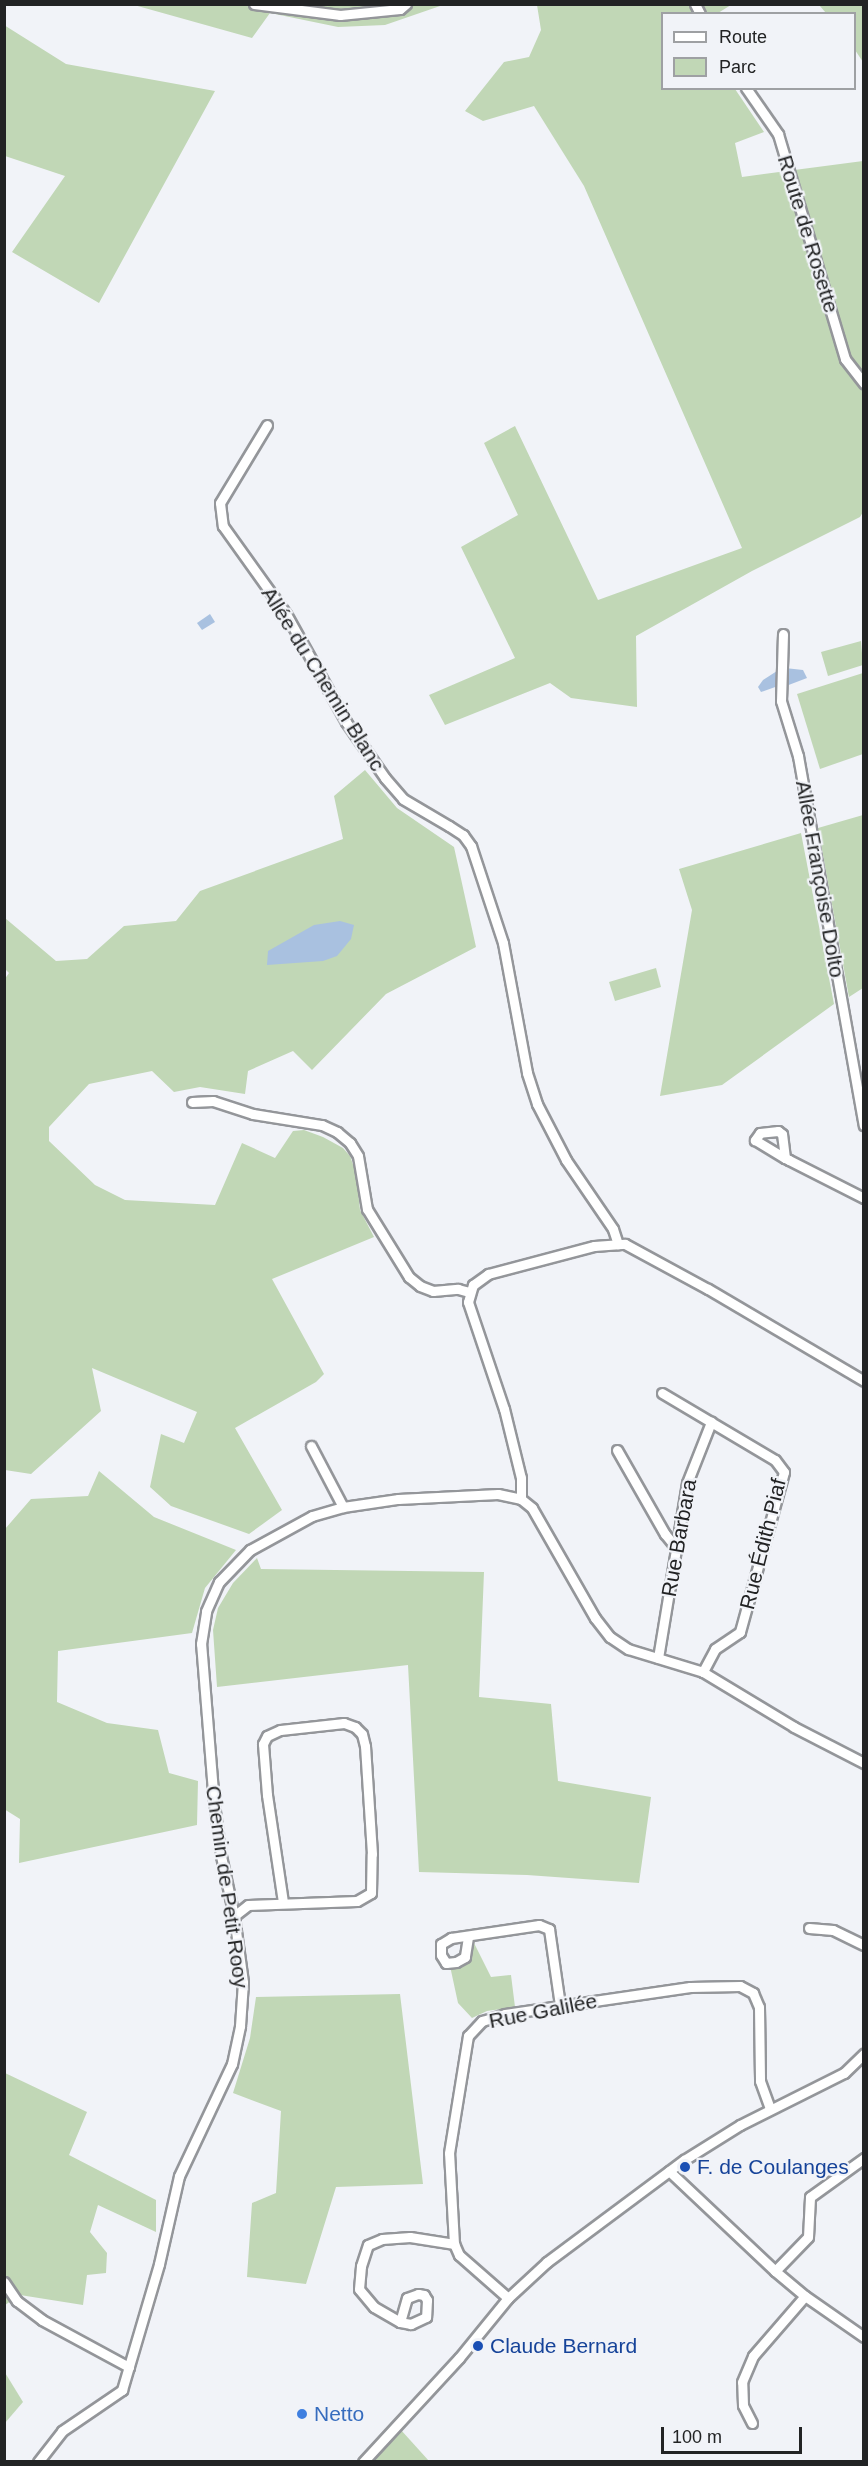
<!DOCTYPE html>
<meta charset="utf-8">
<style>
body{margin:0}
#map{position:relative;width:868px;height:2466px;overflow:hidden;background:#f1f3f8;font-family:Arial,sans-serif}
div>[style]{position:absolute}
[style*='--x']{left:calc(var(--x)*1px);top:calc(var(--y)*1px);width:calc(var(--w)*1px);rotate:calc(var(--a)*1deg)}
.green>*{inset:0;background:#c1d7b6}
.water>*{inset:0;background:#a9c1e0}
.roads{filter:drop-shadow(2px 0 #94969a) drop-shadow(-2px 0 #94969a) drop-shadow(0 2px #94969a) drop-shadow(0 -2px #94969a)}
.street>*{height:9px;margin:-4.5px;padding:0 4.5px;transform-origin:4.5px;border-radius:4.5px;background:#fff}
.dots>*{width:16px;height:16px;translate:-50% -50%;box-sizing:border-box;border:3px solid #f1f3f8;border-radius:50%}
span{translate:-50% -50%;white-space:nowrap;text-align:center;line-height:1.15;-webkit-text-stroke:4.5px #f1f3f8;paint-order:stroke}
.street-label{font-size:21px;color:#222324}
.transit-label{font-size:21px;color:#164399}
.left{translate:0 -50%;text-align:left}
.shop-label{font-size:21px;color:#366cbe}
.frame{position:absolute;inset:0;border:6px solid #222324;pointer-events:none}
.legend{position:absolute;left:661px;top:12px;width:195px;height:78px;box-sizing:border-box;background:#f1f3f8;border:2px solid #9ea0a3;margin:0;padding:8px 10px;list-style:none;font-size:18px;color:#222324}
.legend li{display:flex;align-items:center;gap:12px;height:30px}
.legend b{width:30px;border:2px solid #9ea0a3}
.scale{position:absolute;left:661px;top:2427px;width:141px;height:27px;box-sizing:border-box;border:3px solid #222324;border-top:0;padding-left:8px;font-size:18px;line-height:21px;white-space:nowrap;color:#222324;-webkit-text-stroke:4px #f1f3f8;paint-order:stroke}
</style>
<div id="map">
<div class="green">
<div style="clip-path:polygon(134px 5px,443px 5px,385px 25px,338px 27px,270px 13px,252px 38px)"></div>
<div style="clip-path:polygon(537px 5px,731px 5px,718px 13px,662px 14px,662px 88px,735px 89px,764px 132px,735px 143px,742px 177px,863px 161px,863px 512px,860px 517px,752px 571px,636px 636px,637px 707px,571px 698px,550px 683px,445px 725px,429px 695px,515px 658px,461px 547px,518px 515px,484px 443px,515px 426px,598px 600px,742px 548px,584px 186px,534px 106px,483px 121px,465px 111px,504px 62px,529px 57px,541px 30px)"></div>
<div style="clip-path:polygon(819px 5px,863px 5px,863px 62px,855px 50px,854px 14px,826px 13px)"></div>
<div style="clip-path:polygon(4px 25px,66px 64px,215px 91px,99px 303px,12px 252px,65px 176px,5px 156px)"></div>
<div style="clip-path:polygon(861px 641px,863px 665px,828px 676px,821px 652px)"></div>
<div style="clip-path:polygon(863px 673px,863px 754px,820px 769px,797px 694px)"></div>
<div style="clip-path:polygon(365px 770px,397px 808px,454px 847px,476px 947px,386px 994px,312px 1070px,293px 1051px,248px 1071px,245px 1094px,200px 1087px,174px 1092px,152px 1071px,89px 1084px,49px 1127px,49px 1141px,95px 1185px,125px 1200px,215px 1205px,242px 1143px,275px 1158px,293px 1131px,304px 1130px,323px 1137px,343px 1148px,350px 1156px,356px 1173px,360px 1210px,374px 1237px,272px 1279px,324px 1374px,316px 1382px,235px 1428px,282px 1510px,249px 1534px,171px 1506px,150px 1487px,161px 1434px,184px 1443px,197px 1412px,92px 1368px,101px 1411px,31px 1474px,5px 1470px,4px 980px,9px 973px,5px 969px,5px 918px,56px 961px,87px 959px,124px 926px,176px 921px,200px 891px,343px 839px,334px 796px)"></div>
<div style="clip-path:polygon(863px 815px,863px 988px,849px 997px,818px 828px)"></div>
<div style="clip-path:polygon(801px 833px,834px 1004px,722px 1085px,660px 1096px,692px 910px,679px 869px)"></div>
<div style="clip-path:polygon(656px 968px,661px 987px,615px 1001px,609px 982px)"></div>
<div style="clip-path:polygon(99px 1471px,154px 1517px,236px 1550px,205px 1588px,192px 1633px,58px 1651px,57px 1702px,107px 1723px,158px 1730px,169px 1773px,198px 1781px,197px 1825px,19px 1863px,20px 1819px,4px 1809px,5px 1529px,31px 1499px,88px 1496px)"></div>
<div style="clip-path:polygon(257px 1558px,261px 1569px,484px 1572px,479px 1697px,551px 1704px,558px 1781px,651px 1797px,639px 1883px,527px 1875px,419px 1872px,408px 1665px,217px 1687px,213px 1630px,218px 1608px,233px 1583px)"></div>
<div style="clip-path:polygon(474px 1943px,491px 1977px,511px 1975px,515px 2007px,487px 2011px,472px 2018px,458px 2003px,450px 1966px,461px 1960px)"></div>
<div style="clip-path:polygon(400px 1994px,423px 2184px,336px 2187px,306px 2284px,247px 2277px,252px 2203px,276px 2193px,281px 2111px,233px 2093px,250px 2038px,256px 1997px)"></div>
<div style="clip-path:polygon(5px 2073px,87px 2112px,69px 2155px,156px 2200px,156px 2232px,98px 2205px,90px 2232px,107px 2253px,106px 2273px,87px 2275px,83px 2305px,20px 2295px,5px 2305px)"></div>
<div style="clip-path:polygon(4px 2371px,23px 2402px,5px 2423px,4px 2423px)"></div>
<div style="clip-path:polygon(401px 2430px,429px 2461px,372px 2461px)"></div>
</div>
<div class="water">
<div style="clip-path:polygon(210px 614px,215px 622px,202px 630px,197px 623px)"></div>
<div style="clip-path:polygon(785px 668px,803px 670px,807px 678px,786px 686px)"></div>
<div style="clip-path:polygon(777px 671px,778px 686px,761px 692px,758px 687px,763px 680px)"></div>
<div style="clip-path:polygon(340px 921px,354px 925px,351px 939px,337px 956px,323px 961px,267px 965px,268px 951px,314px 925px)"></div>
</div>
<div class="roads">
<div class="street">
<div style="--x:254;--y:4;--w:87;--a:7.3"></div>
<div style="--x:340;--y:15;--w:60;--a:-5.7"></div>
<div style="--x:400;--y:9;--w:8;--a:-40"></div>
<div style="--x:695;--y:4;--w:11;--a:63"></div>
<div style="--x:746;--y:88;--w:56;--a:55.2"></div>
<div style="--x:778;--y:134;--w:235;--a:73.4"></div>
<div style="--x:845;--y:359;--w:31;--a:52"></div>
<div style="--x:267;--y:425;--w:91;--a:121.1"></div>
<div style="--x:220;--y:503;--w:23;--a:83"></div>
<div style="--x:223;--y:526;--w:108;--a:54.4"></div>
<div style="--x:286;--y:614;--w:124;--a:60.9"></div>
<div style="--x:346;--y:722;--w:68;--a:55.1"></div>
<div style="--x:385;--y:778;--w:28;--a:49"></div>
<div style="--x:403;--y:799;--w:53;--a:30.4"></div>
<div style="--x:449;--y:826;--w:17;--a:33"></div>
<div style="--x:463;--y:835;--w:14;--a:54"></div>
<div style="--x:471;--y:846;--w:102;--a:71.7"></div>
<div style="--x:503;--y:943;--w:132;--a:79.5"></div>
<div style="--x:527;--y:1073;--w:33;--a:72"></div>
<div style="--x:537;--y:1104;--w:63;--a:62.6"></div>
<div style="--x:566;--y:1160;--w:83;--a:55.7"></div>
<div style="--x:613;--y:1229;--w:16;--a:72"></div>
<div style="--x:783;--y:634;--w:67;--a:91.7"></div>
<div style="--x:781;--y:701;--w:58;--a:72.8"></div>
<div style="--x:798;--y:756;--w:375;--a:79.9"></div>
<div style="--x:192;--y:1102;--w:21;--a:-3"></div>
<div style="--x:213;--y:1101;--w:42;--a:18"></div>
<div style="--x:253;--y:1114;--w:70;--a:9.1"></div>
<div style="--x:322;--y:1125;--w:17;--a:25"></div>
<div style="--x:337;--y:1132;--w:17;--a:40"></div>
<div style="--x:350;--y:1143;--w:15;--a:58"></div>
<div style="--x:358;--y:1156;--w:54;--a:80.4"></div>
<div style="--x:367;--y:1209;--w:80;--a:58.3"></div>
<div style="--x:409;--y:1277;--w:14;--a:39"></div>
<div style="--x:420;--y:1286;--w:14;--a:21"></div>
<div style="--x:433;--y:1291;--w:25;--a:-5"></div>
<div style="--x:458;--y:1289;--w:11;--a:15"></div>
<div style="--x:785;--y:1158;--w:24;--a:-97"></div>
<div style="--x:782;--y:1134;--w:5;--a:-143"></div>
<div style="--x:778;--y:1131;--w:18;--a:174"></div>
<div style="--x:760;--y:1133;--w:9;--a:126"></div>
<div style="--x:755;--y:1140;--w:35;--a:31"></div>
<div style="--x:785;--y:1158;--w:4;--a:27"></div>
<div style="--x:789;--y:1160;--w:84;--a:26.9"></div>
<div style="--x:662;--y:1393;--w:131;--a:30.7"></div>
<div style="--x:775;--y:1460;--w:15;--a:53"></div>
<div style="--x:784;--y:1472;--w:166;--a:105.4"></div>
<div style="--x:740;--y:1632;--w:30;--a:146"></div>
<div style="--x:715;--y:1649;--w:26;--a:118"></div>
<div style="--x:311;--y:1446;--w:69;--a:62.3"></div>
<div style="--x:617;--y:1450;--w:97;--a:60.3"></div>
<div style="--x:665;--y:1534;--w:19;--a:51"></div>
<div style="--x:521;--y:1499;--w:21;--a:-90"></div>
<div style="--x:521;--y:1478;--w:71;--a:-103.8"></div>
<div style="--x:504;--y:1409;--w:113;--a:-108.6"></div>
<div style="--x:468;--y:1302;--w:18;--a:-74"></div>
<div style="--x:473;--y:1285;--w:19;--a:-36"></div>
<div style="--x:488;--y:1274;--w:110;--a:-14.8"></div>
<div style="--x:594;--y:1246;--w:31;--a:-4"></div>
<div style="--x:625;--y:1244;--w:94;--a:28.5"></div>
<div style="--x:708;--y:1289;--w:181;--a:30.5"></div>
<div style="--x:658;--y:1658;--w:177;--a:-80.6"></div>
<div style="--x:687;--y:1483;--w:66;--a:-68.5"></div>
<div style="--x:234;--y:1916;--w:18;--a:-38"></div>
<div style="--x:248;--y:1905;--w:109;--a:-2.1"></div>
<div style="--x:357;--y:1901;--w:16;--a:-30"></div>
<div style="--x:371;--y:1893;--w:39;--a:-89"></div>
<div style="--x:372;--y:1854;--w:108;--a:-93.7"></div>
<div style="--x:365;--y:1746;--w:12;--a:-104"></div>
<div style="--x:362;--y:1734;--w:10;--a:-135"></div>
<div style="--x:355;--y:1727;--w:12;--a:-160"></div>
<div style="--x:344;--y:1723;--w:64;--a:173.8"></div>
<div style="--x:280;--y:1730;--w:14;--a:155"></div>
<div style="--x:267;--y:1736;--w:9;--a:117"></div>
<div style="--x:263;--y:1744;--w:51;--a:85.5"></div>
<div style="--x:267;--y:1795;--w:108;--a:81.5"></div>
<div style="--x:809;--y:1928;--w:24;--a:5"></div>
<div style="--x:833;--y:1930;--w:34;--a:26"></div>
<div style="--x:468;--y:1937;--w:20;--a:99"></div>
<div style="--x:465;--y:1957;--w:10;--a:151"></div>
<div style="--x:456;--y:1962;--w:10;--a:174"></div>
<div style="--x:446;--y:1963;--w:9;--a:-122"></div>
<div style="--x:441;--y:1955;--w:11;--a:-90"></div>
<div style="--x:441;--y:1944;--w:12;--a:-31"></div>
<div style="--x:451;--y:1938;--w:89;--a:-8.4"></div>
<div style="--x:539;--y:1925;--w:11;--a:22"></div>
<div style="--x:549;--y:1929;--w:77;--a:81.8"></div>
<div style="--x:669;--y:2171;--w:146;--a:43.3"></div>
<div style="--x:775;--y:2271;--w:39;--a:40"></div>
<div style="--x:805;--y:2296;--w:72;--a:34.8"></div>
<div style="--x:775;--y:2271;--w:47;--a:-45.9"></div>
<div style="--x:808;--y:2237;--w:40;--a:-87.1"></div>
<div style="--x:810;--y:2197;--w:67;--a:-35.8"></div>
<div style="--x:4;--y:2282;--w:23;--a:56"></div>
<div style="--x:17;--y:2301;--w:31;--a:37"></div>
<div style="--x:42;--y:2320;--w:99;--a:28.4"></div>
<div style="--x:508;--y:2298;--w:65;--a:-138.7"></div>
<div style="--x:459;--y:2255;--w:12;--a:-114"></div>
<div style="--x:454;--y:2244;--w:91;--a:-93.1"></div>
<div style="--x:449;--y:2153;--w:119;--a:-80.8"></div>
<div style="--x:468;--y:2036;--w:21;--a:-47"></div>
<div style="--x:482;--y:2021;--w:24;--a:-17"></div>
<div style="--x:505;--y:2014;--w:187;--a:-8.3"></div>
<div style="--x:690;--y:1987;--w:50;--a:-1.1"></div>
<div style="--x:740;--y:1986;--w:15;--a:28"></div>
<div style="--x:753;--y:1993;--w:15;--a:67"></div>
<div style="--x:759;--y:2007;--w:74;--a:89.2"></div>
<div style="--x:760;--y:2081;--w:30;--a:70"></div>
<div style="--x:400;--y:2322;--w:25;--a:-74"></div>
<div style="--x:407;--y:2298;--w:12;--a:-20"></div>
<div style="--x:418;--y:2294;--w:6;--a:9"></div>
<div style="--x:424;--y:2295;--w:6;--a:59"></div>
<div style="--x:427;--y:2300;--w:17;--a:93"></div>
<div style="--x:426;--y:2317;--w:17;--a:155"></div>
<div style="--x:411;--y:2324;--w:11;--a:-170"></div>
<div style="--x:400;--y:2322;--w:30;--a:-150"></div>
<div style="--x:374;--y:2307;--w:23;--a:-130"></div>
<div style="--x:359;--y:2289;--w:23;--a:-85"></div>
<div style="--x:361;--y:2266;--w:22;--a:-72"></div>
<div style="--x:368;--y:2245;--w:15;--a:-23"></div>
<div style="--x:382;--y:2239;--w:28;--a:-4"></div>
<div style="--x:410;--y:2237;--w:45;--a:9"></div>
<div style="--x:752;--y:2423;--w:20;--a:-117"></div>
<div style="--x:743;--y:2405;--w:23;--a:-92"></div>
<div style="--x:742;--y:2382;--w:28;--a:-67"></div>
<div style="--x:753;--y:2356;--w:79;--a:-49.1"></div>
<div style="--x:38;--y:2462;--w:39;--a:-52"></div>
<div style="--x:62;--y:2431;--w:73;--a:-34.3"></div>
<div style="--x:122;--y:2390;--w:131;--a:-73.6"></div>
<div style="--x:159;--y:2264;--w:90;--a:-77.2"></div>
<div style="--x:179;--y:2176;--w:124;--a:-64.7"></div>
<div style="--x:232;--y:2064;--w:39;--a:-78"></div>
<div style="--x:240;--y:2026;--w:44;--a:-86.1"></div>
<div style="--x:243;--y:1982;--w:67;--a:-97.8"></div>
<div style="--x:234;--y:1916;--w:61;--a:-102.2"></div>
<div style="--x:221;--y:1856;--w:52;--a:-97.7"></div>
<div style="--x:214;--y:1804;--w:161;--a:-94.6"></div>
<div style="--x:201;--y:1644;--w:33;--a:-81"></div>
<div style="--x:206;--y:1611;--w:32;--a:-66"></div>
<div style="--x:219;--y:1582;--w:45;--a:-45.9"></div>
<div style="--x:250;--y:1550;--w:71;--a:-28.7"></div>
<div style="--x:312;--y:1516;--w:32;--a:-16"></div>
<div style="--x:343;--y:1507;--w:56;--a:-8.3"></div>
<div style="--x:398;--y:1499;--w:100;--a:-2.9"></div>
<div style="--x:498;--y:1494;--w:24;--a:12"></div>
<div style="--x:521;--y:1499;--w:14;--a:39"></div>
<div style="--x:532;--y:1508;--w:127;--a:60.2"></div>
<div style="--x:595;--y:1618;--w:24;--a:52"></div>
<div style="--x:610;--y:1637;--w:22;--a:34"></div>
<div style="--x:628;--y:1649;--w:78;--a:17"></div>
<div style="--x:703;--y:1672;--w:106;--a:31.1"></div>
<div style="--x:794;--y:1727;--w:79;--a:27.2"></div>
<div style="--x:363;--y:2462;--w:142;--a:-47.3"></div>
<div style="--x:459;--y:2358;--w:77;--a:-50.8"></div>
<div style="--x:508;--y:2298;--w:53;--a:-42.7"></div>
<div style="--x:547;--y:2262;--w:171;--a:-36.7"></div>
<div style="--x:684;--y:2160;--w:66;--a:-32"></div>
<div style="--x:740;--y:2125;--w:116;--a:-26.6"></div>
<div style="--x:844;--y:2073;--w:28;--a:-44"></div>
</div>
</div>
<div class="dots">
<div style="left:685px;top:2167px;background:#1a4fb4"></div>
<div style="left:478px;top:2346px;background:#1a4fb4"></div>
<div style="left:302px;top:2414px;background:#3f7fe0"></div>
</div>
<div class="street-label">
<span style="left:808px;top:234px;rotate:73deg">Route de Rosette</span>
<span style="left:323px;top:679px;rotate:58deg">Allée du Chemin Blanc</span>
<span style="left:820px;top:879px;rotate:80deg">Allée Françoise Dolto</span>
<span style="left:679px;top:1538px;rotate:-80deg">Rue Barbara</span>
<span style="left:763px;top:1544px;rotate:-76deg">Rue Édith Piaf</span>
<span style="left:227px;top:1887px;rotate:82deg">Chemin de Petit Rooy</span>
<span style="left:543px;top:2011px;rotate:-11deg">Rue Galilée</span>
</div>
<div class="transit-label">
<span class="left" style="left:697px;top:2167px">F. de Coulanges</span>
<span class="left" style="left:490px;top:2346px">Claude Bernard</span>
</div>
<div class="shop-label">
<span class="left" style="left:314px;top:2414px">Netto</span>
</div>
<div class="frame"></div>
<ul class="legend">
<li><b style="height:8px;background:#fff"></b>Route</li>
<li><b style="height:16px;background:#c1d7b6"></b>Parc</li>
</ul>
<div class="scale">100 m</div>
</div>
